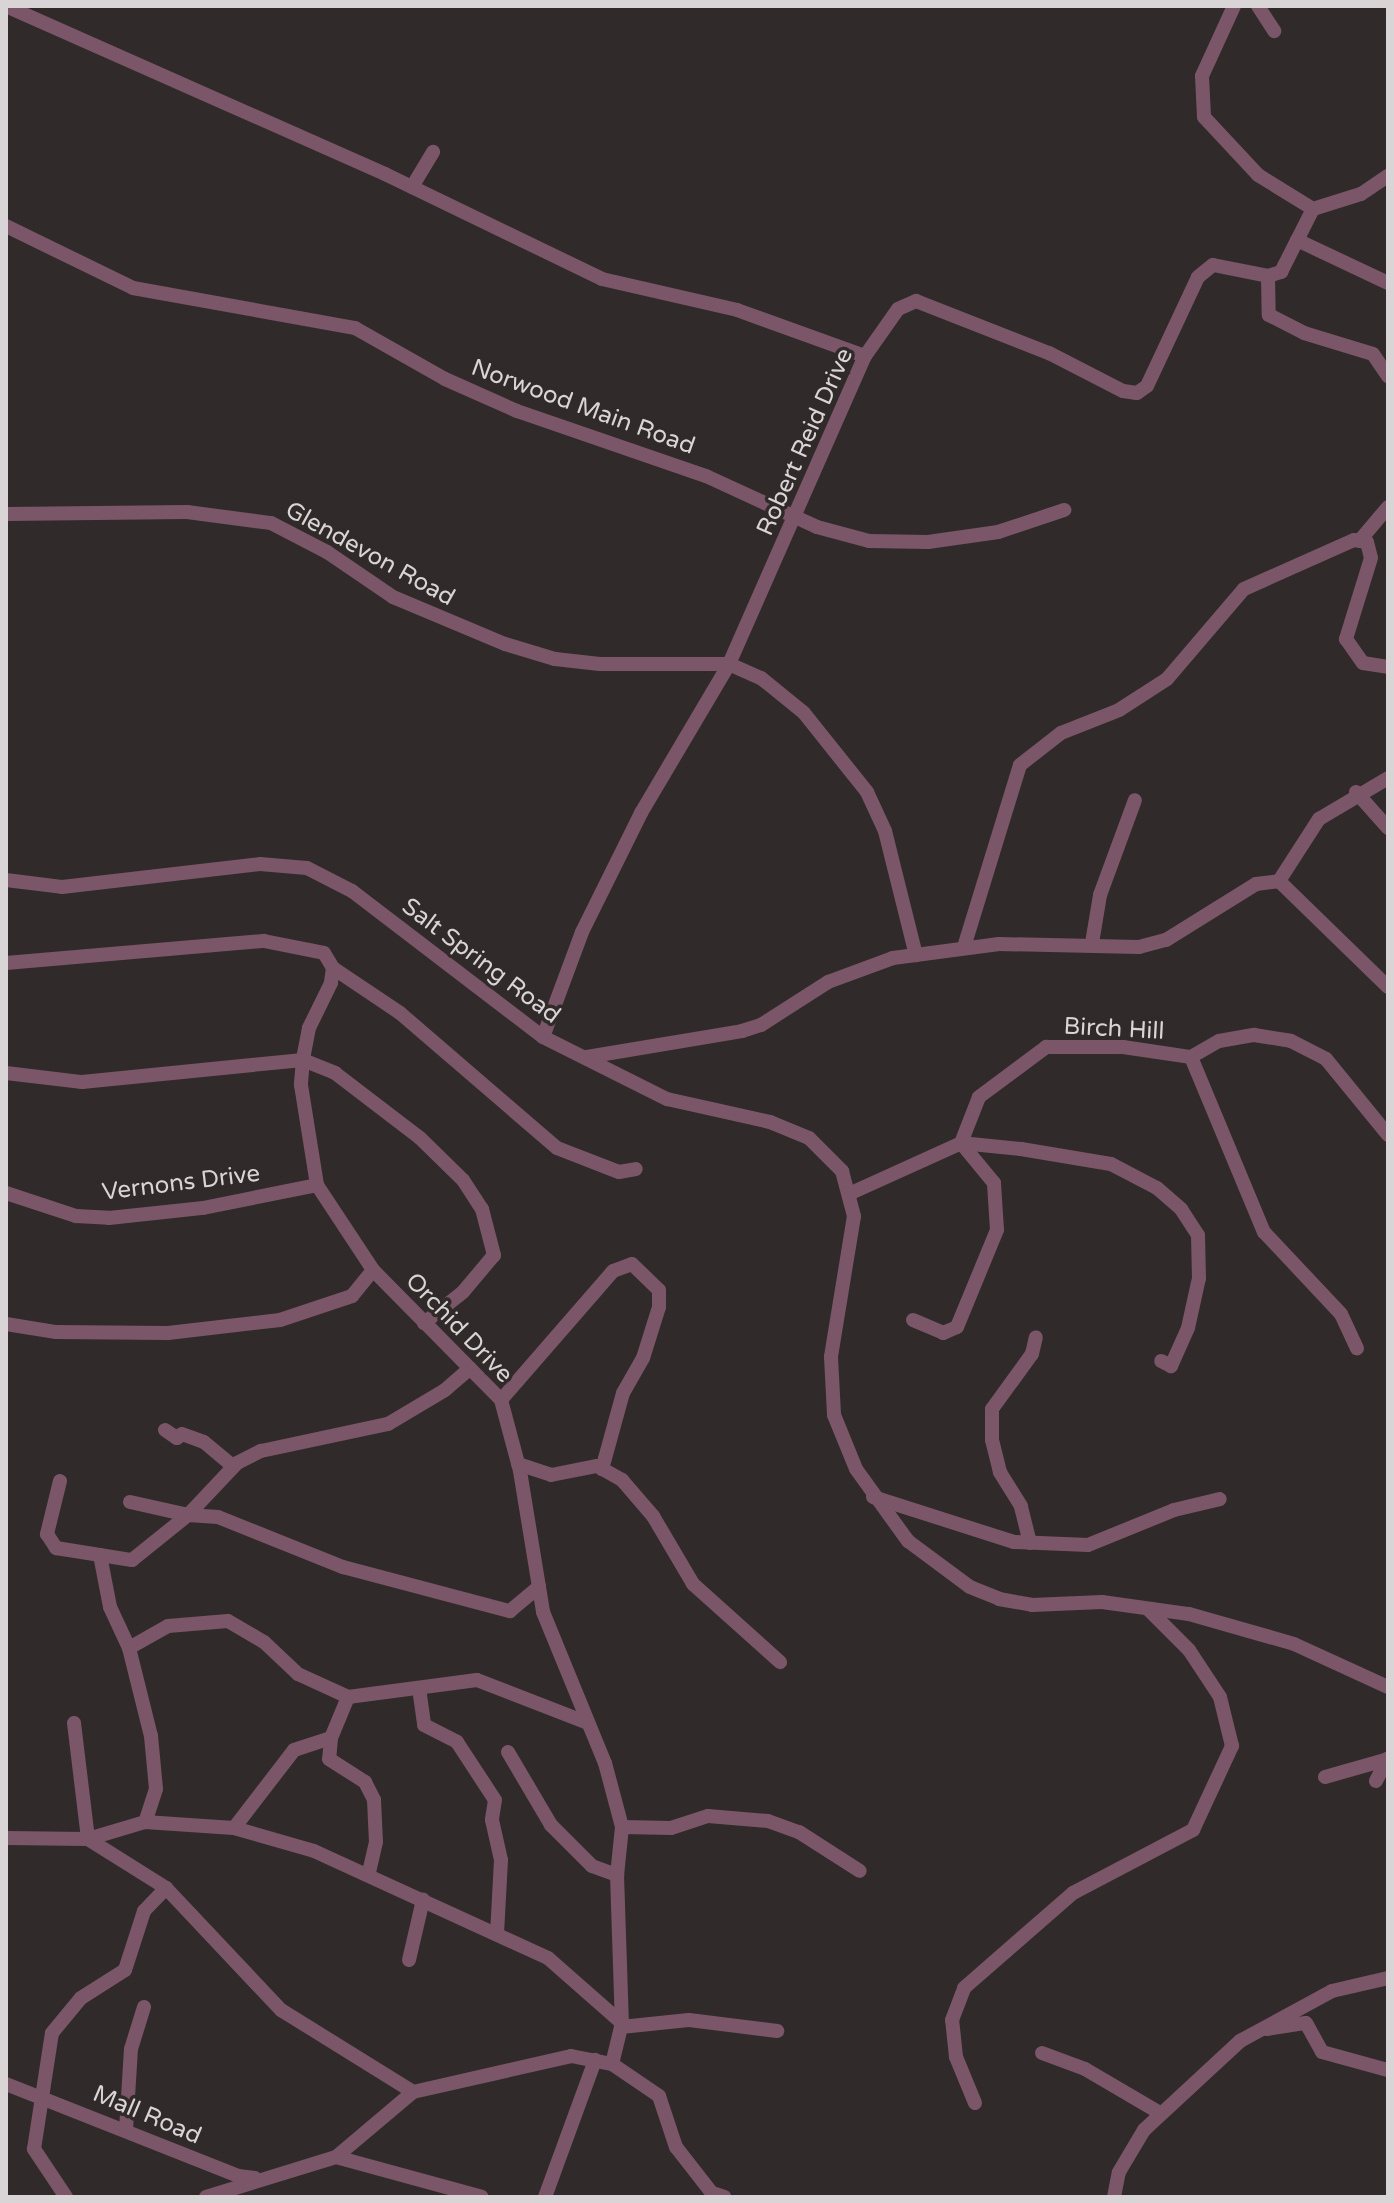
<!DOCTYPE html>
<style>
body{margin:0}
#map{position:relative;width:1394px;height:2203px;overflow:hidden;background:#312a2a;font-family:"Varela Round",sans-serif}
div>[style]{position:absolute}
[style*='--x']{left:calc(var(--x)*1px);top:calc(var(--y)*1px);width:calc(var(--w)*1px);rotate:calc(var(--a)*1deg)}
.minor>*{height:14px;margin:-7px;padding:0 7px;transform-origin:7px;border-radius:7px;background:#7b5668}
span{translate:-50% -50%;white-space:nowrap;text-align:center;line-height:1.15;-webkit-text-stroke:7px #312a2a;paint-order:stroke}
.street-label{font-size:24px;color:#d9d4d5}
.frame{position:absolute;inset:0;border:8px solid #d9d4d5;pointer-events:none}
</style>
<div id="map">
<div class="minor">
<div style="--x:6;--y:6;--w:415;--a:23.9"></div>
<div style="--x:385;--y:174;--w:241;--a:25.8"></div>
<div style="--x:602;--y:279;--w:139;--a:12.9"></div>
<div style="--x:737;--y:310;--w:136;--a:19.8"></div>
<div style="--x:1234;--y:6;--w:77;--a:114.6"></div>
<div style="--x:1202;--y:76;--w:41;--a:87.2"></div>
<div style="--x:1204;--y:117;--w:79;--a:47"></div>
<div style="--x:1258;--y:175;--w:65;--a:31.7"></div>
<div style="--x:1258;--y:6;--w:30;--a:57"></div>
<div style="--x:412;--y:187;--w:41;--a:-59"></div>
<div style="--x:6;--y:226;--w:141;--a:26"></div>
<div style="--x:133;--y:288;--w:226;--a:10.2"></div>
<div style="--x:355;--y:328;--w:103;--a:29.5"></div>
<div style="--x:445;--y:379;--w:79;--a:24"></div>
<div style="--x:517;--y:411;--w:200;--a:19"></div>
<div style="--x:706;--y:476;--w:122;--a:24.7"></div>
<div style="--x:817;--y:527;--w:54;--a:15.1"></div>
<div style="--x:869;--y:541;--w:59;--a:1"></div>
<div style="--x:928;--y:542;--w:71;--a:-8.1"></div>
<div style="--x:998;--y:532;--w:70;--a:-18.4"></div>
<div style="--x:1297;--y:240;--w:101;--a:25.3"></div>
<div style="--x:1268;--y:276;--w:39;--a:89"></div>
<div style="--x:1269;--y:315;--w:39;--a:27"></div>
<div style="--x:1304;--y:333;--w:72;--a:16.9"></div>
<div style="--x:1373;--y:354;--w:27;--a:56"></div>
<div style="--x:6;--y:514;--w:181;--a:-0.6"></div>
<div style="--x:187;--y:512;--w:85;--a:7.5"></div>
<div style="--x:271;--y:523;--w:63;--a:27.4"></div>
<div style="--x:327;--y:552;--w:80;--a:34.3"></div>
<div style="--x:393;--y:597;--w:121;--a:22.8"></div>
<div style="--x:505;--y:644;--w:52;--a:16.7"></div>
<div style="--x:555;--y:659;--w:45;--a:6.3"></div>
<div style="--x:600;--y:664;--w:129;--a:0"></div>
<div style="--x:729;--y:664;--w:35;--a:24"></div>
<div style="--x:761;--y:678;--w:55;--a:39.1"></div>
<div style="--x:804;--y:713;--w:101;--a:51.4"></div>
<div style="--x:867;--y:792;--w:43;--a:65.2"></div>
<div style="--x:885;--y:831;--w:128;--a:76"></div>
<div style="--x:1361;--y:539;--w:42;--a:-49.8"></div>
<div style="--x:1356;--y:792;--w:48;--a:48.4"></div>
<div style="--x:6;--y:880;--w:56;--a:7.1"></div>
<div style="--x:62;--y:887;--w:199;--a:-6.6"></div>
<div style="--x:260;--y:864;--w:47;--a:4.9"></div>
<div style="--x:307;--y:868;--w:51;--a:27.1"></div>
<div style="--x:352;--y:891;--w:240;--a:37.4"></div>
<div style="--x:543;--y:1037;--w:139;--a:26.6"></div>
<div style="--x:667;--y:1099;--w:106;--a:12.6"></div>
<div style="--x:770;--y:1122;--w:42;--a:22.3"></div>
<div style="--x:809;--y:1138;--w:47;--a:45"></div>
<div style="--x:842;--y:1171;--w:47;--a:75.1"></div>
<div style="--x:854;--y:1216;--w:143;--a:99.3"></div>
<div style="--x:831;--y:1357;--w:58;--a:87"></div>
<div style="--x:834;--y:1415;--w:58;--a:67.8"></div>
<div style="--x:856;--y:1469;--w:89;--a:54.2"></div>
<div style="--x:908;--y:1541;--w:77;--a:36.6"></div>
<div style="--x:970;--y:1587;--w:31;--a:22"></div>
<div style="--x:999;--y:1599;--w:34;--a:10"></div>
<div style="--x:1032;--y:1605;--w:70;--a:-2.5"></div>
<div style="--x:1102;--y:1602;--w:88;--a:7.9"></div>
<div style="--x:1189;--y:1614;--w:109;--a:15.9"></div>
<div style="--x:1294;--y:1644;--w:103;--a:24.6"></div>
<div style="--x:1279;--y:881;--w:74;--a:-57.2"></div>
<div style="--x:1319;--y:819;--w:80;--a:-30.7"></div>
<div style="--x:1092;--y:943;--w:49;--a:-80.5"></div>
<div style="--x:1100;--y:895;--w:101;--a:-69.8"></div>
<div style="--x:964;--y:947;--w:190;--a:-72.9"></div>
<div style="--x:1020;--y:765;--w:52;--a:-38"></div>
<div style="--x:1061;--y:733;--w:62;--a:-21.6"></div>
<div style="--x:1119;--y:710;--w:57;--a:-32.9"></div>
<div style="--x:1167;--y:679;--w:118;--a:-49.5"></div>
<div style="--x:1244;--y:589;--w:120;--a:-24"></div>
<div style="--x:1354;--y:540;--w:13;--a:9"></div>
<div style="--x:1367;--y:542;--w:16;--a:76"></div>
<div style="--x:1371;--y:558;--w:85;--a:107.2"></div>
<div style="--x:1346;--y:639;--w:29;--a:55"></div>
<div style="--x:1363;--y:663;--w:25;--a:9"></div>
<div style="--x:6;--y:963;--w:259;--a:-4.9"></div>
<div style="--x:264;--y:941;--w:61;--a:11.3"></div>
<div style="--x:324;--y:953;--w:17;--a:59"></div>
<div style="--x:333;--y:968;--w:15;--a:98"></div>
<div style="--x:331;--y:983;--w:50;--a:116.1"></div>
<div style="--x:309;--y:1028;--w:33;--a:101"></div>
<div style="--x:303;--y:1060;--w:25;--a:95"></div>
<div style="--x:301;--y:1085;--w:101;--a:80.9"></div>
<div style="--x:317;--y:1185;--w:102;--a:56.6"></div>
<div style="--x:373;--y:1270;--w:182;--a:45.4"></div>
<div style="--x:501;--y:1400;--w:73;--a:75"></div>
<div style="--x:520;--y:1471;--w:143;--a:80.7"></div>
<div style="--x:543;--y:1612;--w:163;--a:67.7"></div>
<div style="--x:605;--y:1763;--w:66;--a:75.1"></div>
<div style="--x:622;--y:1827;--w:48;--a:95.9"></div>
<div style="--x:617;--y:1875;--w:148;--a:88.1"></div>
<div style="--x:622;--y:2023;--w:42;--a:103.7"></div>
<div style="--x:333;--y:968;--w:81;--a:33.9"></div>
<div style="--x:400;--y:1013;--w:207;--a:40.7"></div>
<div style="--x:557;--y:1148;--w:66;--a:21.2"></div>
<div style="--x:619;--y:1172;--w:17;--a:-10"></div>
<div style="--x:543;--y:1037;--w:112;--a:-69.6"></div>
<div style="--x:582;--y:932;--w:133;--a:-63.6"></div>
<div style="--x:641;--y:813;--w:173;--a:-59.4"></div>
<div style="--x:729;--y:664;--w:337;--a:-66.2"></div>
<div style="--x:865;--y:356;--w:57;--a:-54.9"></div>
<div style="--x:898;--y:309;--w:20;--a:-24"></div>
<div style="--x:916;--y:301;--w:143;--a:21.4"></div>
<div style="--x:1049;--y:353;--w:83;--a:27.2"></div>
<div style="--x:1123;--y:391;--w:14;--a:8"></div>
<div style="--x:1137;--y:393;--w:12;--a:-35"></div>
<div style="--x:1147;--y:386;--w:120;--a:-64.9"></div>
<div style="--x:1198;--y:277;--w:19;--a:-39"></div>
<div style="--x:1213;--y:265;--w:56;--a:11.3"></div>
<div style="--x:1268;--y:276;--w:14;--a:-17"></div>
<div style="--x:1281;--y:272;--w:71;--a:-63.1"></div>
<div style="--x:1313;--y:209;--w:50;--a:-17.4"></div>
<div style="--x:1361;--y:194;--w:32;--a:-34"></div>
<div style="--x:587;--y:1057;--w:157;--a:-9.5"></div>
<div style="--x:742;--y:1031;--w:20;--a:-18"></div>
<div style="--x:761;--y:1025;--w:80;--a:-32.7"></div>
<div style="--x:828;--y:982;--w:69;--a:-20.3"></div>
<div style="--x:893;--y:958;--w:107;--a:-7.5"></div>
<div style="--x:999;--y:944;--w:140;--a:1.2"></div>
<div style="--x:1139;--y:947;--w:28;--a:-15"></div>
<div style="--x:1166;--y:940;--w:106;--a:-31.9"></div>
<div style="--x:1256;--y:884;--w:23;--a:-7"></div>
<div style="--x:1279;--y:881;--w:152;--a:44.2"></div>
<div style="--x:1191;--y:1057;--w:190;--a:67.4"></div>
<div style="--x:1264;--y:1232;--w:112;--a:46.8"></div>
<div style="--x:1341;--y:1314;--w:38;--a:65"></div>
<div style="--x:6;--y:1073;--w:77;--a:6.8"></div>
<div style="--x:82;--y:1082;--w:222;--a:-5.7"></div>
<div style="--x:303;--y:1060;--w:35;--a:22"></div>
<div style="--x:335;--y:1073;--w:107;--a:37.4"></div>
<div style="--x:420;--y:1138;--w:60;--a:44.3"></div>
<div style="--x:463;--y:1180;--w:35;--a:57"></div>
<div style="--x:482;--y:1209;--w:48;--a:75.4"></div>
<div style="--x:494;--y:1255;--w:48;--a:130"></div>
<div style="--x:463;--y:1292;--w:50;--a:141.5"></div>
<div style="--x:6;--y:1193;--w:74;--a:18.2"></div>
<div style="--x:76;--y:1216;--w:33;--a:3"></div>
<div style="--x:109;--y:1218;--w:95;--a:-6.1"></div>
<div style="--x:203;--y:1208;--w:116;--a:-11.4"></div>
<div style="--x:851;--y:1193;--w:121;--a:-24.4"></div>
<div style="--x:961;--y:1143;--w:49;--a:-68.6"></div>
<div style="--x:979;--y:1097;--w:84;--a:-36.7"></div>
<div style="--x:1046;--y:1047;--w:77;--a:0"></div>
<div style="--x:1123;--y:1047;--w:69;--a:8.4"></div>
<div style="--x:1191;--y:1057;--w:32;--a:-30"></div>
<div style="--x:1219;--y:1041;--w:36;--a:-10"></div>
<div style="--x:1254;--y:1035;--w:37;--a:9"></div>
<div style="--x:1291;--y:1041;--w:39;--a:27"></div>
<div style="--x:1326;--y:1059;--w:98;--a:50.8"></div>
<div style="--x:913;--y:1320;--w:33;--a:23"></div>
<div style="--x:943;--y:1333;--w:15;--a:-23"></div>
<div style="--x:957;--y:1327;--w:105;--a:-67.6"></div>
<div style="--x:997;--y:1230;--w:47;--a:-93.7"></div>
<div style="--x:994;--y:1183;--w:52;--a:-129.5"></div>
<div style="--x:961;--y:1143;--w:60;--a:5.7"></div>
<div style="--x:1021;--y:1149;--w:91;--a:9.5"></div>
<div style="--x:1111;--y:1164;--w:52;--a:27.6"></div>
<div style="--x:1157;--y:1188;--w:32;--a:41"></div>
<div style="--x:1181;--y:1209;--w:31;--a:57"></div>
<div style="--x:1198;--y:1235;--w:43;--a:88.7"></div>
<div style="--x:1199;--y:1278;--w:51;--a:102.4"></div>
<div style="--x:1188;--y:1328;--w:42;--a:114.1"></div>
<div style="--x:1171;--y:1366;--w:11;--a:-153"></div>
<div style="--x:6;--y:1324;--w:51;--a:9.1"></div>
<div style="--x:56;--y:1332;--w:112;--a:0.5"></div>
<div style="--x:168;--y:1333;--w:113;--a:-6.6"></div>
<div style="--x:280;--y:1320;--w:76;--a:-18.4"></div>
<div style="--x:352;--y:1296;--w:33;--a:-51"></div>
<div style="--x:501;--y:1400;--w:171;--a:-49"></div>
<div style="--x:613;--y:1271;--w:20;--a:-20"></div>
<div style="--x:632;--y:1264;--w:37;--a:44"></div>
<div style="--x:659;--y:1290;--w:17;--a:90"></div>
<div style="--x:659;--y:1307;--w:53;--a:107.4"></div>
<div style="--x:643;--y:1358;--w:40;--a:119.7"></div>
<div style="--x:623;--y:1393;--w:79;--a:105.4"></div>
<div style="--x:165;--y:1430;--w:14;--a:34"></div>
<div style="--x:177;--y:1438;--w:6;--a:-39"></div>
<div style="--x:182;--y:1434;--w:23;--a:20"></div>
<div style="--x:204;--y:1442;--w:38;--a:40"></div>
<div style="--x:518;--y:1464;--w:35;--a:18"></div>
<div style="--x:551;--y:1475;--w:47;--a:-11.1"></div>
<div style="--x:597;--y:1466;--w:29;--a:29"></div>
<div style="--x:622;--y:1480;--w:48;--a:49.3"></div>
<div style="--x:653;--y:1516;--w:79;--a:59.5"></div>
<div style="--x:693;--y:1584;--w:117;--a:41.9"></div>
<div style="--x:60;--y:1481;--w:55;--a:103.8"></div>
<div style="--x:47;--y:1534;--w:17;--a:57"></div>
<div style="--x:56;--y:1548;--w:77;--a:9"></div>
<div style="--x:132;--y:1560;--w:72;--a:-38.8"></div>
<div style="--x:188;--y:1515;--w:30;--a:4"></div>
<div style="--x:218;--y:1517;--w:135;--a:21.8"></div>
<div style="--x:343;--y:1567;--w:173;--a:14.8"></div>
<div style="--x:510;--y:1611;--w:38;--a:-40"></div>
<div style="--x:873;--y:1497;--w:148;--a:17.7"></div>
<div style="--x:1014;--y:1542;--w:74;--a:2.3"></div>
<div style="--x:1088;--y:1545;--w:93;--a:-22.1"></div>
<div style="--x:1174;--y:1510;--w:47;--a:-13.4"></div>
<div style="--x:130;--y:1502;--w:59;--a:12.6"></div>
<div style="--x:188;--y:1515;--w:71;--a:-46.7"></div>
<div style="--x:237;--y:1463;--w:27;--a:-27"></div>
<div style="--x:261;--y:1451;--w:130;--a:-12"></div>
<div style="--x:388;--y:1424;--w:66;--a:-30.8"></div>
<div style="--x:445;--y:1390;--w:33;--a:-41"></div>
<div style="--x:1030;--y:1543;--w:38;--a:-104"></div>
<div style="--x:1021;--y:1506;--w:40;--a:-122"></div>
<div style="--x:1000;--y:1472;--w:33;--a:-104"></div>
<div style="--x:992;--y:1440;--w:31;--a:-90"></div>
<div style="--x:992;--y:1409;--w:68;--a:-54"></div>
<div style="--x:1032;--y:1354;--w:17;--a:-77"></div>
<div style="--x:100;--y:1555;--w:53;--a:79.1"></div>
<div style="--x:110;--y:1607;--w:45;--a:65.1"></div>
<div style="--x:129;--y:1648;--w:91;--a:76"></div>
<div style="--x:151;--y:1736;--w:53;--a:84.6"></div>
<div style="--x:156;--y:1789;--w:35;--a:108"></div>
<div style="--x:129;--y:1648;--w:45;--a:-29.4"></div>
<div style="--x:168;--y:1626;--w:60;--a:-4.8"></div>
<div style="--x:228;--y:1621;--w:42;--a:30.3"></div>
<div style="--x:264;--y:1642;--w:47;--a:43.3"></div>
<div style="--x:298;--y:1674;--w:55;--a:24.7"></div>
<div style="--x:348;--y:1697;--w:130;--a:-7.5"></div>
<div style="--x:477;--y:1680;--w:119;--a:21.2"></div>
<div style="--x:419;--y:1688;--w:37;--a:82"></div>
<div style="--x:424;--y:1725;--w:37;--a:27"></div>
<div style="--x:457;--y:1742;--w:69;--a:56.8"></div>
<div style="--x:495;--y:1800;--w:20;--a:99"></div>
<div style="--x:492;--y:1820;--w:41;--a:77.3"></div>
<div style="--x:501;--y:1860;--w:74;--a:93.1"></div>
<div style="--x:348;--y:1697;--w:44;--a:112.5"></div>
<div style="--x:331;--y:1738;--w:21;--a:95"></div>
<div style="--x:329;--y:1759;--w:43;--a:32.6"></div>
<div style="--x:365;--y:1782;--w:20;--a:63"></div>
<div style="--x:374;--y:1800;--w:42;--a:87.3"></div>
<div style="--x:376;--y:1842;--w:32;--a:103"></div>
<div style="--x:74;--y:1723;--w:117;--a:83.1"></div>
<div style="--x:508;--y:1752;--w:85;--a:59.5"></div>
<div style="--x:551;--y:1825;--w:58;--a:45"></div>
<div style="--x:592;--y:1866;--w:27;--a:20"></div>
<div style="--x:1325;--y:1777;--w:66;--a:-15.9"></div>
<div style="--x:1376;--y:1781;--w:25;--a:-63"></div>
<div style="--x:622;--y:1827;--w:49;--a:1.2"></div>
<div style="--x:671;--y:1828;--w:39;--a:-18"></div>
<div style="--x:708;--y:1816;--w:60;--a:4.8"></div>
<div style="--x:768;--y:1821;--w:33;--a:20"></div>
<div style="--x:799;--y:1832;--w:72;--a:32.6"></div>
<div style="--x:234;--y:1828;--w:98;--a:-52.4"></div>
<div style="--x:294;--y:1750;--w:39;--a:-18"></div>
<div style="--x:6;--y:1838;--w:82;--a:0.7"></div>
<div style="--x:88;--y:1839;--w:59;--a:-16.6"></div>
<div style="--x:145;--y:1822;--w:89;--a:3.9"></div>
<div style="--x:234;--y:1828;--w:83;--a:16"></div>
<div style="--x:314;--y:1851;--w:257;--a:24.6"></div>
<div style="--x:548;--y:1958;--w:98;--a:41.3"></div>
<div style="--x:88;--y:1839;--w:92;--a:32.1"></div>
<div style="--x:166;--y:1888;--w:168;--a:46.7"></div>
<div style="--x:281;--y:2010;--w:155;--a:31.8"></div>
<div style="--x:409;--y:1960;--w:62;--a:-76.9"></div>
<div style="--x:621;--y:2027;--w:68;--a:-5.9"></div>
<div style="--x:689;--y:2020;--w:89;--a:7.1"></div>
<div style="--x:1267;--y:2029;--w:39;--a:-9"></div>
<div style="--x:1306;--y:2023;--w:33;--a:61"></div>
<div style="--x:1322;--y:2052;--w:68;--a:15.3"></div>
<div style="--x:1042;--y:2053;--w:46;--a:20.4"></div>
<div style="--x:1085;--y:2069;--w:87;--a:30.4"></div>
<div style="--x:6;--y:2084;--w:250;--a:21.6"></div>
<div style="--x:238;--y:2176;--w:17;--a:7"></div>
<div style="--x:975;--y:2103;--w:50;--a:-112.4"></div>
<div style="--x:956;--y:2057;--w:37;--a:-96"></div>
<div style="--x:952;--y:2020;--w:34;--a:-69"></div>
<div style="--x:964;--y:1988;--w:145;--a:-41.1"></div>
<div style="--x:1073;--y:1893;--w:136;--a:-27.7"></div>
<div style="--x:1193;--y:1830;--w:93;--a:-65.1"></div>
<div style="--x:1232;--y:1746;--w:50;--a:-103.8"></div>
<div style="--x:1220;--y:1697;--w:56;--a:-123.4"></div>
<div style="--x:1189;--y:1650;--w:58;--a:-135"></div>
<div style="--x:126;--y:2130;--w:81;--a:-86.5"></div>
<div style="--x:131;--y:2049;--w:44;--a:-72.8"></div>
<div style="--x:336;--y:2157;--w:151;--a:15.3"></div>
<div style="--x:66;--y:2197;--w:58;--a:-123.7"></div>
<div style="--x:34;--y:2149;--w:117;--a:-81.2"></div>
<div style="--x:52;--y:2033;--w:45;--a:-50.4"></div>
<div style="--x:81;--y:1998;--w:52;--a:-32.5"></div>
<div style="--x:125;--y:1970;--w:62;--a:-72.1"></div>
<div style="--x:144;--y:1911;--w:32;--a:-46"></div>
<div style="--x:206;--y:2197;--w:136;--a:-17.1"></div>
<div style="--x:336;--y:2157;--w:101;--a:-40.2"></div>
<div style="--x:413;--y:2092;--w:162;--a:-12.8"></div>
<div style="--x:571;--y:2056;--w:42;--a:11"></div>
<div style="--x:612;--y:2064;--w:57;--a:34.2"></div>
<div style="--x:659;--y:2096;--w:54;--a:71.6"></div>
<div style="--x:676;--y:2147;--w:58;--a:52"></div>
<div style="--x:712;--y:2193;--w:13;--a:18"></div>
<div style="--x:545;--y:2197;--w:146;--a:-69.9"></div>
<div style="--x:1114;--y:2197;--w:25;--a:-79"></div>
<div style="--x:1119;--y:2172;--w:49;--a:-59.2"></div>
<div style="--x:1144;--y:2130;--w:131;--a:-42.8"></div>
<div style="--x:1240;--y:2041;--w:105;--a:-28.5"></div>
<div style="--x:1332;--y:1991;--w:57;--a:-13.1"></div>
</div>
<div class="street-label">
<span style="left:583px;top:407px;rotate:20deg">Norwood Main Road</span>
<span style="left:805px;top:442px;rotate:-66deg">Robert Reid Drive</span>
<span style="left:370px;top:554px;rotate:29deg">Glendevon Road</span>
<span style="left:481px;top:961px;rotate:37deg">Salt Spring Road</span>
<span style="left:1114px;top:1029px;rotate:3deg">Birch Hill</span>
<span style="left:181px;top:1183px;rotate:-7deg">Vernons Drive</span>
<span style="left:459px;top:1328px;rotate:46deg">Orchid Drive</span>
<span style="left:147px;top:2115px;rotate:23deg">Mall Road</span>
</div>
<div class="frame"></div>
</div>
